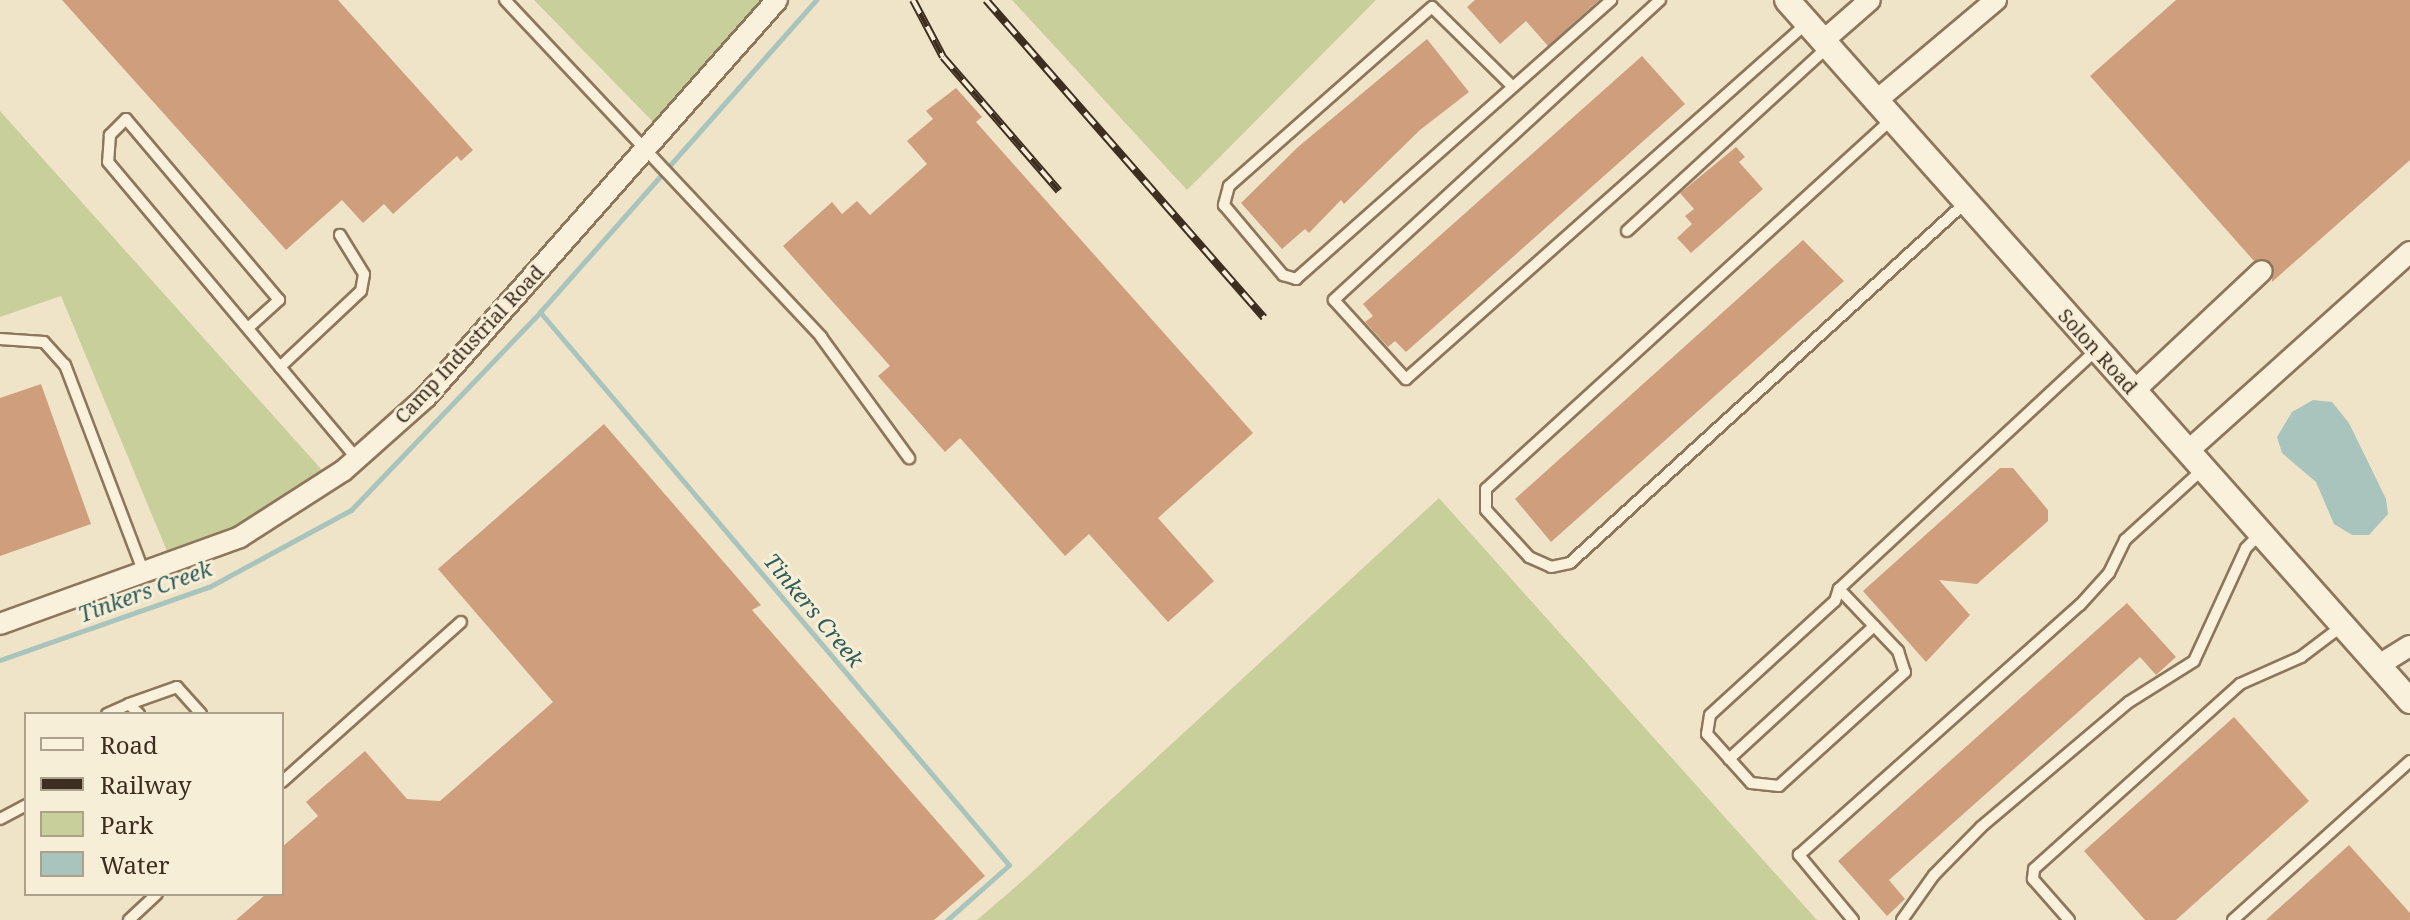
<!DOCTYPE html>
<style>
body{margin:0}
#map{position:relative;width:2410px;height:920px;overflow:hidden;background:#f0e4c8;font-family:"Noto Serif",serif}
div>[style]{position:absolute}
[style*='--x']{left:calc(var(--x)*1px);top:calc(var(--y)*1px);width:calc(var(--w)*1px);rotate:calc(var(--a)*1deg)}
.green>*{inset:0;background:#c9cf9b}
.water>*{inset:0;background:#a9c4bc}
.stream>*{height:5px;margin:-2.5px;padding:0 2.5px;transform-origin:2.5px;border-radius:2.5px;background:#a9c4bc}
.building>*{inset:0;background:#cf9f7d}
.roads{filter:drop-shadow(2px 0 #8d765c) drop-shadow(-2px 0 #8d765c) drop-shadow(0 2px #8d765c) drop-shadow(0 -2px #8d765c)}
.service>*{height:10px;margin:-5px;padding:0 5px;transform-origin:5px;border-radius:5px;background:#faf1dc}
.minor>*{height:20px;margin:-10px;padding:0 10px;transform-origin:10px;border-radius:10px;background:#faf1dc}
.tertiary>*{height:24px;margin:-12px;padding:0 12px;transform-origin:12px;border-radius:12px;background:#faf1dc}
.rail>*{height:8px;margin-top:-4px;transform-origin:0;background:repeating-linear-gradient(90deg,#f7eed8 0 15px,#3d2e20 0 30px);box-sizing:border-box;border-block:2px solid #3d2e20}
span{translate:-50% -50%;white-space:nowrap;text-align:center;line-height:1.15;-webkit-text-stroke:6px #f7eed8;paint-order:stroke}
.street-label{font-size:20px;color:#3d2e20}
.water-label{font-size:22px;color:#2f5d5a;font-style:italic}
.legend{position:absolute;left:24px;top:712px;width:260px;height:184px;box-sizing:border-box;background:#f7eed8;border:2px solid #ada18e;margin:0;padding:10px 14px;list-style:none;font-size:24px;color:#3d2e20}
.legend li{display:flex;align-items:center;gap:16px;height:40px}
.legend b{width:40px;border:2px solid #ada18e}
</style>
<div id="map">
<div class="green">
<div style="clip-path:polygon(534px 0,777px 0,661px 130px)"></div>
<div style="clip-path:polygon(1012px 0,1376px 0,1187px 190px)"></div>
<div style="clip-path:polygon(0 111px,331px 480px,172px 563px,61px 296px,0 317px)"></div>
<div style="clip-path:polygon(1439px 498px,1817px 920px,977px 920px,1028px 876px)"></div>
</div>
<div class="water">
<div style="clip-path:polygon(2313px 400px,2332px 402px,2349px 423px,2386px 499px,2388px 514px,2369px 535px,2352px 535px,2334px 524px,2316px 482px,2282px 453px,2277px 437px,2292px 412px)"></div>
</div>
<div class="stream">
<div style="--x:540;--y:312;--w:725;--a:49.7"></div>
<div style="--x:1009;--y:865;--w:83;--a:138.4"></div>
<div style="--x:0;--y:660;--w:221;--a:-19.3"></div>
<div style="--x:209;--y:587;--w:162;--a:-28.5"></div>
<div style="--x:351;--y:510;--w:274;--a:-46.3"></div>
<div style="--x:540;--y:312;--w:417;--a:-48.5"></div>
</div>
<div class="building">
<div style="clip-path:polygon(62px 0,338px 0,473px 150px,461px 161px,457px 156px,393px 214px,384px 204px,363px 223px,342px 200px,286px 250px)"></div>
<div style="clip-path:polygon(1475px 0,1599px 0,1548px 46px,1526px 21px,1500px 44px,1467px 7px)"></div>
<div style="clip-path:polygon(2176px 0,2410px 0,2410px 160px,2272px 282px,2272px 263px,2254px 261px,2090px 76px)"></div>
<div style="clip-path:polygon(1427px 39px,1469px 92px,1420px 130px,1344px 204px,1341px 200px,1309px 233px,1305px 229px,1282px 249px,1241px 203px,1298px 147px)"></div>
<div style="clip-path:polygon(1642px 56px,1685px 104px,1406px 352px,1395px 341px,1388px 347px,1365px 322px,1373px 316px,1363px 304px)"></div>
<div style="clip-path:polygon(956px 88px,982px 117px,976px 122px,1253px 433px,1158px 518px,1214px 581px,1168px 622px,1089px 534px,1065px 556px,960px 438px,945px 452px,878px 376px,890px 366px,783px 246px,832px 202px,842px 214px,857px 201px,870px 215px,927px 164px,907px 141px,933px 119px,926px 111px)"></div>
<div style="clip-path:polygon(1736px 147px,1745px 157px,1739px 162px,1763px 189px,1691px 253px,1677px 238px,1692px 224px,1685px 216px,1694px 209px,1680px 193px)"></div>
<div style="clip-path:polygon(1803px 240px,1844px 281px,1551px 542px,1515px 499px)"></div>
<div style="clip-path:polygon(41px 384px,91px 524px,0 556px,0 398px)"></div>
<div style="clip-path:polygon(604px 424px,761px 605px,752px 610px,985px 876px,934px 920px,236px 920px,266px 894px,282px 894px,282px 847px,318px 816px,306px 802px,365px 751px,407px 799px,440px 801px,553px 702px,438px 569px)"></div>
<div style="clip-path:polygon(2000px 468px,2013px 468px,2048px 510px,2048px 521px,1977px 584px,1939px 580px,1970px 615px,1926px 662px,1863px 591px)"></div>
<div style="clip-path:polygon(2127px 603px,2176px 657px,2156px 675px,2140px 657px,1889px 880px,1905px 899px,1887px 916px,1838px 861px)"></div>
<div style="clip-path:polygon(2234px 717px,2309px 801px,2176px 920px,2145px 920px,2084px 851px)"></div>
<div style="clip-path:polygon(2349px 845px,2410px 913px,2410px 920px,2266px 920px)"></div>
</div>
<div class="roads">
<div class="service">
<div style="--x:505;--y:0;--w:462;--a:46.8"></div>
<div style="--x:821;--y:337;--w:150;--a:54"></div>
<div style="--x:1660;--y:0;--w:443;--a:137.4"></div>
<div style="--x:1334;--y:300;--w:107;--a:47.7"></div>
<div style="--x:1406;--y:379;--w:536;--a:-41.6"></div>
<div style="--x:1512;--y:86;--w:112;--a:-135.4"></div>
<div style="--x:1432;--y:7;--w:271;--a:138.6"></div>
<div style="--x:1229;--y:186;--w:20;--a:105"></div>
<div style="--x:1224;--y:205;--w:92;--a:49.9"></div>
<div style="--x:1283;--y:275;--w:14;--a:17"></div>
<div style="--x:1296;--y:279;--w:421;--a:-41.5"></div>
<div style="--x:1892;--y:119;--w:549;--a:137.66"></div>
<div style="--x:1486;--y:489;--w:21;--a:90"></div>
<div style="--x:1486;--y:510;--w:64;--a:47.5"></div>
<div style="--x:1529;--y:557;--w:24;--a:24"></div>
<div style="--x:1551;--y:567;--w:19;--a:-12"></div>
<div style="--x:1570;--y:563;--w:534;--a:-42.35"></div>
<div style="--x:1627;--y:231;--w:271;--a:-42.5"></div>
<div style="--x:248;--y:328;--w:42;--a:-42.1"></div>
<div style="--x:279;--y:300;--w:237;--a:-130.2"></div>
<div style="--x:126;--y:119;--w:23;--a:135"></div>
<div style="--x:110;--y:135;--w:27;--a:94"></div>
<div style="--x:108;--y:162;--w:388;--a:50"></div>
<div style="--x:0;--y:339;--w:44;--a:3.9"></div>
<div style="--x:44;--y:342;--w:31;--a:48"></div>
<div style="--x:65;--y:365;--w:222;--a:69.2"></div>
<div style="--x:280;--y:367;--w:111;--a:-43.2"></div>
<div style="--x:361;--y:291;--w:17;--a:-80"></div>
<div style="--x:364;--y:274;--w:46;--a:-121.6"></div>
<div style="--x:1839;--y:589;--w:86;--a:46.4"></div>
<div style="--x:1898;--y:651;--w:22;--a:72"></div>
<div style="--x:1905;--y:672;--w:170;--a:137.9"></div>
<div style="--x:1779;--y:786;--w:28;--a:-174"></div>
<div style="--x:1751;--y:783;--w:66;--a:-131.9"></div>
<div style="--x:1707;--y:734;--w:19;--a:-81"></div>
<div style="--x:1710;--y:715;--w:169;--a:-42.4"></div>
<div style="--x:1835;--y:601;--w:13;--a:-72"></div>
<div style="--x:1839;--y:589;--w:352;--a:-42.9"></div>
<div style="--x:107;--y:714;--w:24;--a:-24"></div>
<div style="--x:139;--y:714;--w:14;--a:-135"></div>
<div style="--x:129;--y:704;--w:51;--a:-19.5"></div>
<div style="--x:177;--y:687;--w:36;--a:48"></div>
<div style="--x:1729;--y:759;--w:197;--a:-42.5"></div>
<div style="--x:282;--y:782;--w:240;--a:-41.8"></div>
<div style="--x:0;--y:819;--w:30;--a:-28"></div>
<div style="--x:129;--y:920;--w:38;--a:-43"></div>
<div style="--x:1853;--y:920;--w:85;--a:-129.7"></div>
<div style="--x:1799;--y:855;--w:376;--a:-41.7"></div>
<div style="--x:2080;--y:605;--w:43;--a:-47.8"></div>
<div style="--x:2109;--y:573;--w:37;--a:-64"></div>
<div style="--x:2125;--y:540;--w:105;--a:-42.3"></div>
<div style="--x:1902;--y:920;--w:55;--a:-54.6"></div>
<div style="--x:1934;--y:875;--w:67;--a:-45.6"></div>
<div style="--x:1981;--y:827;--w:194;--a:-40.2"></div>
<div style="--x:2129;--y:702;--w:77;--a:-32.2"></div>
<div style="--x:2194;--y:661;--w:124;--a:-65.3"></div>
<div style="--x:2246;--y:548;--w:20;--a:-45"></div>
<div style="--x:2069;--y:920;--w:55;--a:-131.3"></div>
<div style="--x:2033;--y:879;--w:10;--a:-84"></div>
<div style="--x:2034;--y:869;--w:277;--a:-41.9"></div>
<div style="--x:2240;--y:684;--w:67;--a:-23.9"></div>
<div style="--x:2301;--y:657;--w:51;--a:-37.1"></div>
<div style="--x:2233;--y:920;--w:238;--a:-41.9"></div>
</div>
<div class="minor">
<div style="--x:1823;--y:41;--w:62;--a:-41.1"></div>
<div style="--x:1876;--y:101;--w:157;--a:-40.1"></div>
<div style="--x:2134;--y:391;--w:175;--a:-43.2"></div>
<div style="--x:2188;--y:451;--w:298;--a:-41.9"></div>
<div style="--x:0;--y:624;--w:255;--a:-19.9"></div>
<div style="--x:240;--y:537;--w:122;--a:-32.7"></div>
<div style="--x:343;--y:471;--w:111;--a:-41.7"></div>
<div style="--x:426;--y:397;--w:530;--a:-48.52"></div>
<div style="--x:2379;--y:665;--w:36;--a:-32"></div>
</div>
<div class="tertiary">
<div style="--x:1787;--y:0;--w:938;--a:48.37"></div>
</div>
</div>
<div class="rail">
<div style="--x:913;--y:0;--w:64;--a:62.2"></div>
<div style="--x:943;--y:57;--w:177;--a:49.1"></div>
<div style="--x:986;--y:0;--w:422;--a:48.8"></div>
</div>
<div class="street-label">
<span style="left:469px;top:344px;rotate:-47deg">Camp Industrial Road</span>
<span style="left:2098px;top:351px;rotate:48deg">Solon Road</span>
</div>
<div class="water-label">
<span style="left:145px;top:591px;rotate:-20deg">Tinkers Creek</span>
<span style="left:814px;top:610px;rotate:50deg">Tinkers Creek</span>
</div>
<ul class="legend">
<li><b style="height:10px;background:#faf1dc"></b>Road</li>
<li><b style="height:10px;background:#3d2e20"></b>Railway</li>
<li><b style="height:22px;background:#c9cf9b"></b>Park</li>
<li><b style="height:22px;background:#a9c4bc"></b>Water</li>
</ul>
</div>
